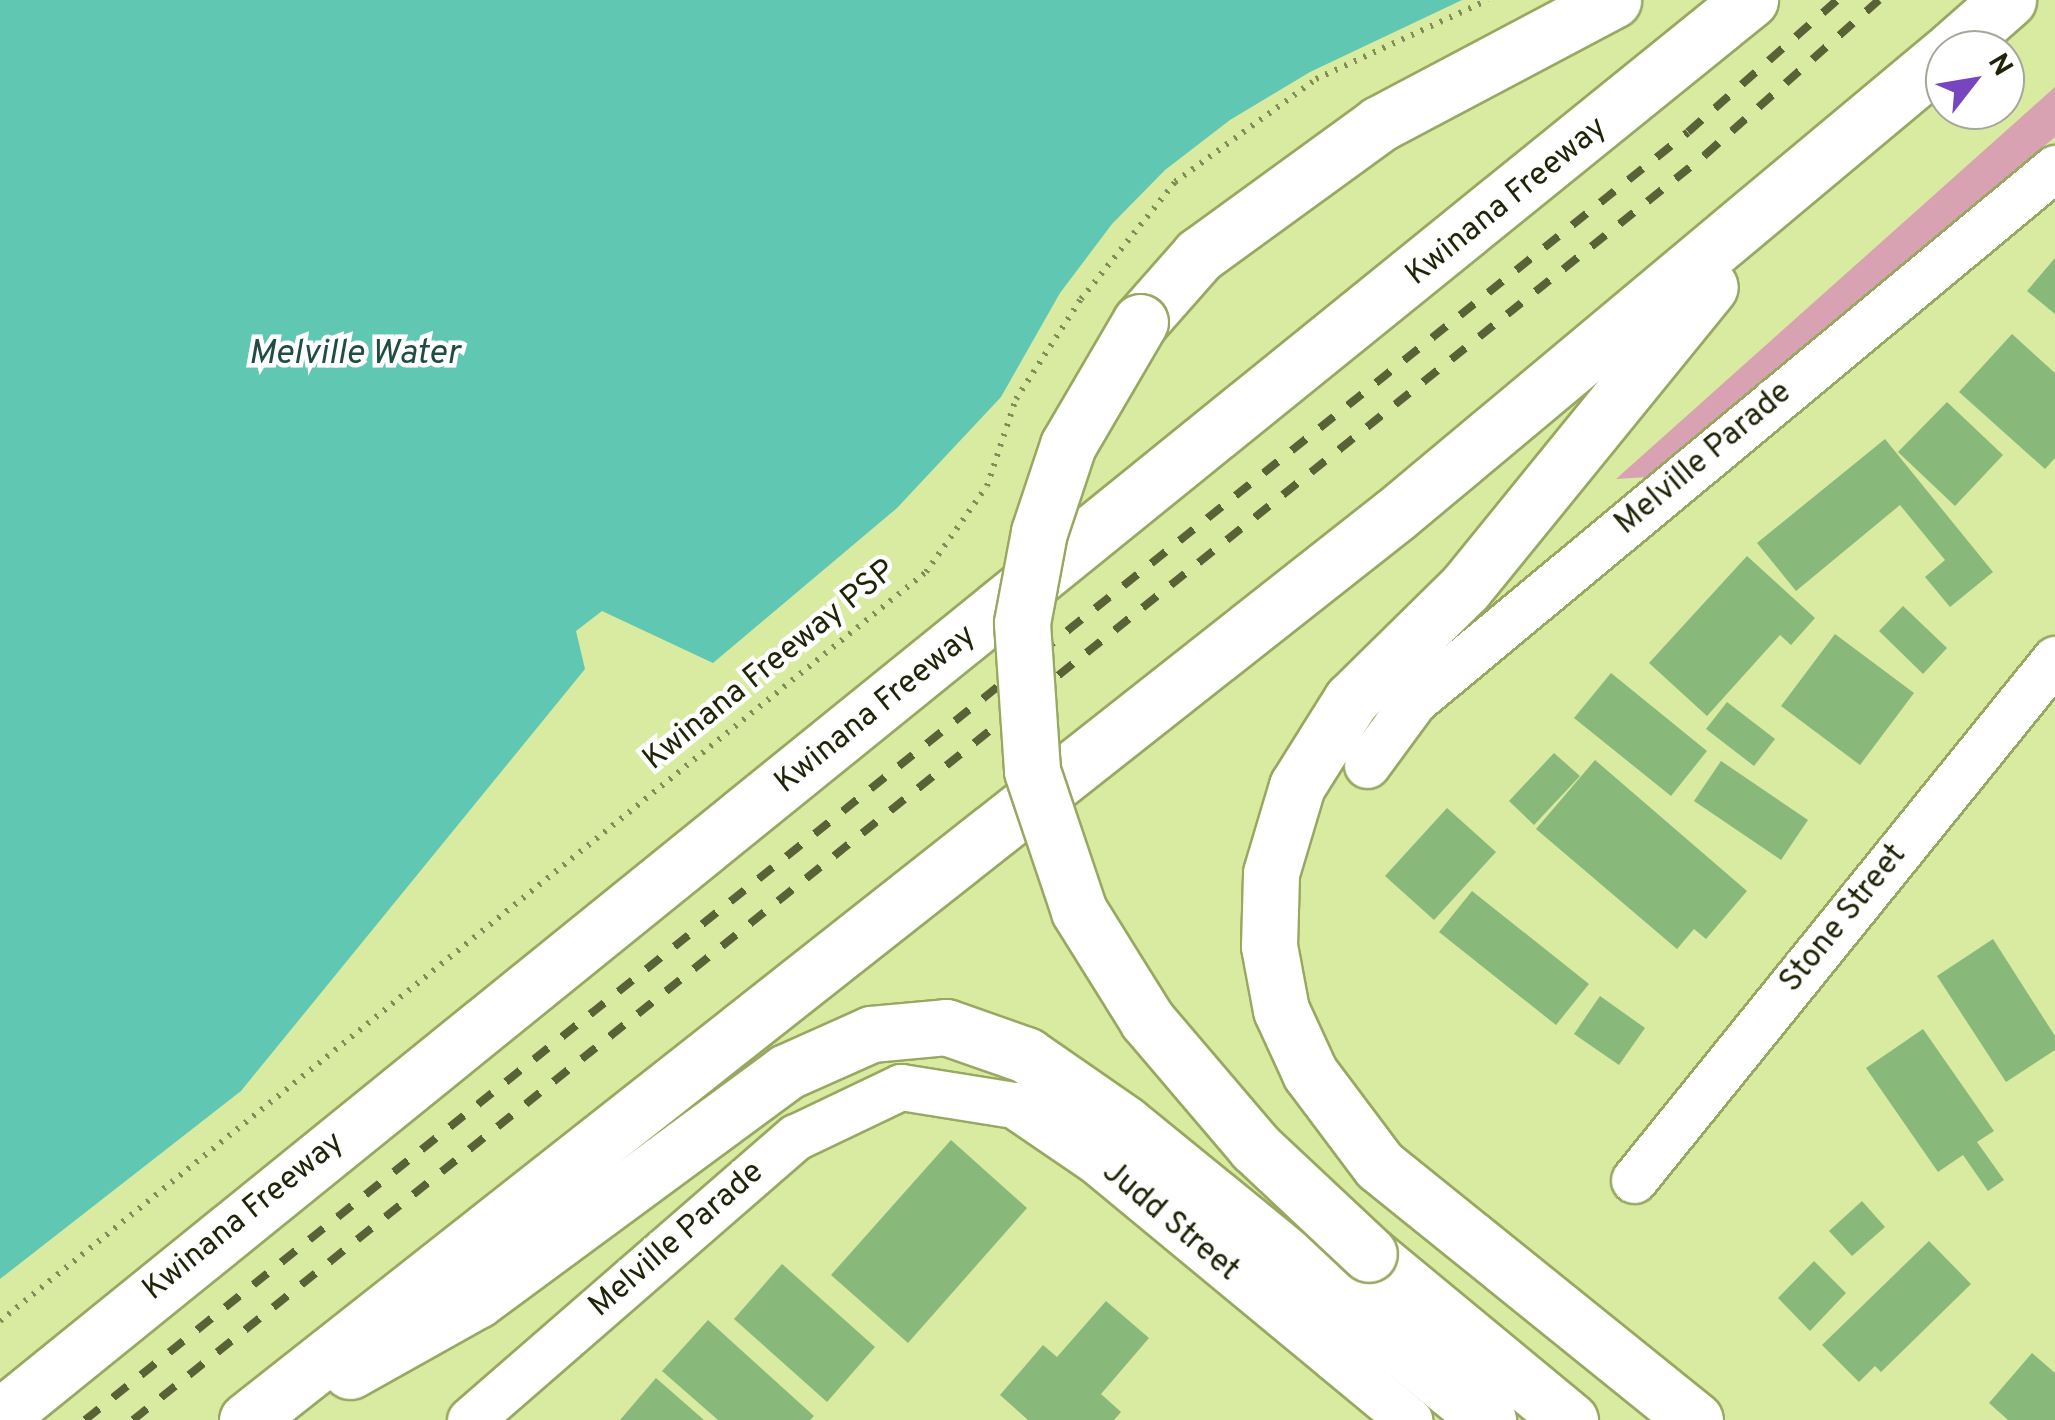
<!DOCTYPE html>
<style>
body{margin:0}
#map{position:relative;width:2055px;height:1420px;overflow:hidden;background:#d9eaa1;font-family:Overpass,sans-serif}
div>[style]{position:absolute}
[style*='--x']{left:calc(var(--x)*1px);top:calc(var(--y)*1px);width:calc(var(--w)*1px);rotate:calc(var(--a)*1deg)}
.green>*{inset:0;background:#d9a2b3}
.water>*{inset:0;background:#60c7b3}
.building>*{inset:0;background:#88b97b}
.path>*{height:6px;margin-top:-3px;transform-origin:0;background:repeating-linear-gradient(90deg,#818d58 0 2.5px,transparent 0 10.5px)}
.roads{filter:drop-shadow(2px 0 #98a861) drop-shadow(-2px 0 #98a861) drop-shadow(0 2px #98a861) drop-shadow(0 -2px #98a861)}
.minor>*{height:45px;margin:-22.5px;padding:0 22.5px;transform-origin:22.5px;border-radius:22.5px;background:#fff}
.motorway>*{height:55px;margin:-27.5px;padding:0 27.5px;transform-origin:27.5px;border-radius:27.5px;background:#fff}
.rail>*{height:8px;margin-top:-4px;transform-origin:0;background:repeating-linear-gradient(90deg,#596237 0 18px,transparent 0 36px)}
.bridges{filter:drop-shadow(2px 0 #98a861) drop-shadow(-2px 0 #98a861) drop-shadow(0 2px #98a861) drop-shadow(0 -2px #98a861)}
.motorway-bridge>*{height:55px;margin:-27.5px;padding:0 27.5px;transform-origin:27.5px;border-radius:27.5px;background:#fff}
span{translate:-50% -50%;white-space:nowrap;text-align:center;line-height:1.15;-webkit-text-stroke:9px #fff;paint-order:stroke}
.street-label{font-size:32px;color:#1f2407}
.water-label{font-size:35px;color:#1f4d44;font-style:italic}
.north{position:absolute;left:1925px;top:30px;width:100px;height:100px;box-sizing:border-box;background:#fff;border:2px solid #a5a79c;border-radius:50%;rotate:59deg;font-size:28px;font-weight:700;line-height:40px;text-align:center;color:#1f2407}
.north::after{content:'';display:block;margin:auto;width:35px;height:45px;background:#7745bd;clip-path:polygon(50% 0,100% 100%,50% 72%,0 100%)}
</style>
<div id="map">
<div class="green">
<div style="clip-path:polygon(2055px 87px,2055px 137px,1648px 477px,1616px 479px)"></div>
</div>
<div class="water">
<div style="clip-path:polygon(0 0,1462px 0,1310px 72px,1230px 120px,1165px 170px,1112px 224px,1060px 293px,1001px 397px,897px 508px,713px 663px,602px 611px,576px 631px,585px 669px,241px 1091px,0 1279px)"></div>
</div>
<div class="building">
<div style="clip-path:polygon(2055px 258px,2055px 314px,2027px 291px)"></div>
<div style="clip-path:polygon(2012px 334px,2055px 373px,2055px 458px,2045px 469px,1959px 392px)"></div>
<div style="clip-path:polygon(1947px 402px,2003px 455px,1955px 506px,1898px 452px)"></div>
<div style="clip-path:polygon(1885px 439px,1993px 572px,1950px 607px,1925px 577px,1945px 560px,1900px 505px,1796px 591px,1757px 543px)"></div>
<div style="clip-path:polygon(1747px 556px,1815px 618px,1791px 645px,1780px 635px,1707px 716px,1649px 663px)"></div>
<div style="clip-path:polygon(1903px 606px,1947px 648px,1923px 674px,1879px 631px)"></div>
<div style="clip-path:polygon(1835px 634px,1914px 693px,1860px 765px,1781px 706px)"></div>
<div style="clip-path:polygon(1611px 673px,1707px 751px,1671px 796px,1574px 718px)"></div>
<div style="clip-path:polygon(1727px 702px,1775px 739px,1754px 766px,1706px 729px)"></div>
<div style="clip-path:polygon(1554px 753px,1580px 776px,1534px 825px,1509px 801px)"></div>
<div style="clip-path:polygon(1595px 760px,1747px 891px,1706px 939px,1694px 929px,1677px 949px,1536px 829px)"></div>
<div style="clip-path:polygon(1721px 761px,1808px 820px,1781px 860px,1694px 801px)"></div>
<div style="clip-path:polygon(1447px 808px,1496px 852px,1434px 920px,1385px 876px)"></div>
<div style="clip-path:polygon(1472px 891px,1589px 984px,1556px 1025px,1439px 932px)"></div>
<div style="clip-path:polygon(1993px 939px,2055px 1036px,2055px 1050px,2006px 1082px,1937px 976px)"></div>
<div style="clip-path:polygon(1600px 996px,1645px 1028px,1619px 1065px,1574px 1034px)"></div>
<div style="clip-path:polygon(1923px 1029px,1994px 1131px,1977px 1142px,2004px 1180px,1988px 1191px,1963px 1155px,1938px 1172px,1866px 1068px)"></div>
<div style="clip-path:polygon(951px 1140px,1027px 1208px,908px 1343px,831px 1275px)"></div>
<div style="clip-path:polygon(1862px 1201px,1885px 1227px,1852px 1256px,1829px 1231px)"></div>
<div style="clip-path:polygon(1929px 1241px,1971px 1284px,1881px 1372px,1875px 1366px,1859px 1382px,1822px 1345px)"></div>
<div style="clip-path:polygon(1814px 1261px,1846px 1293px,1810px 1331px,1778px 1298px)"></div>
<div style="clip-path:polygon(782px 1264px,875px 1347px,827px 1402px,734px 1319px)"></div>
<div style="clip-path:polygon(1106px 1301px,1149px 1338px,1101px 1394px,1121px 1412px,1114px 1420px,1028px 1420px,1000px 1395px,1043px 1345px,1057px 1357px)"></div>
<div style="clip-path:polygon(708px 1320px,814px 1416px,810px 1420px,718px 1420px,662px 1371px)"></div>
<div style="clip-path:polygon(2032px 1353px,2055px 1373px,2055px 1420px,2008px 1420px,1989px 1403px)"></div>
<div style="clip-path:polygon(656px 1378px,704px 1420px,620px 1420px)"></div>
</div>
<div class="path">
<div style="--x:0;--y:1321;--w:1191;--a:-38.97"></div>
<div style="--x:926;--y:572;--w:105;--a:-54.7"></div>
<div style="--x:987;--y:486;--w:92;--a:-71.6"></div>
<div style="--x:1016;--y:399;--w:119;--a:-57"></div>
<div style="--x:1081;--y:299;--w:150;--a:-51.2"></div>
<div style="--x:1175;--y:182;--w:175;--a:-36.1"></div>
<div style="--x:1316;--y:79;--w:189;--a:-24.7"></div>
</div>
<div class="roads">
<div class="minor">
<div style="--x:1367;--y:765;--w:79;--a:-53.7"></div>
<div style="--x:1414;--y:701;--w:834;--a:-39.74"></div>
<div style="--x:1634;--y:1180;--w:670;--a:-51.06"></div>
<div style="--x:470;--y:1420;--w:432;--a:-41"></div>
<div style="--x:796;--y:1137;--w:116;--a:-25.5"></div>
<div style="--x:901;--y:1087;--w:114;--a:9.1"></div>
<div style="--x:1014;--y:1105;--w:98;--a:34.2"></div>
<div style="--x:1095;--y:1160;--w:408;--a:39.6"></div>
</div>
<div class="motorway">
<div style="--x:1951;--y:50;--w:76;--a:-41.3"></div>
<div style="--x:1140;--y:322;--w:89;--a:-48.6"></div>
<div style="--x:1199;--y:255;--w:223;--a:-36"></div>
<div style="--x:1379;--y:124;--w:265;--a:-27.9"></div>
<div style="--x:1369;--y:1254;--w:261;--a:39.6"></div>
<div style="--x:350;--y:1371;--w:145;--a:-29.2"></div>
<div style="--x:477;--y:1300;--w:384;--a:-36.4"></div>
<div style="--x:786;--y:1072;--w:93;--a:-24.1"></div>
<div style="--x:871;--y:1034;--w:75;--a:-5.3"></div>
<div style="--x:946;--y:1027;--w:85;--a:19.3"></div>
<div style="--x:1026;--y:1055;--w:119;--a:34.8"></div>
<div style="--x:1124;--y:1123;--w:470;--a:39.2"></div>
<div style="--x:0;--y:1417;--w:2252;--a:-39"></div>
<div style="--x:247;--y:1420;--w:1463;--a:-38.26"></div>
<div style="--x:1396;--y:514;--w:716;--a:-39.9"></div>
<div style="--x:1695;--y:1420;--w:406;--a:-141.1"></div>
<div style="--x:1379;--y:1165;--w:115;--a:-126.9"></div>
<div style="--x:1310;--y:1073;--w:69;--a:-114.7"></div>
<div style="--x:1281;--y:1010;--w:65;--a:-100.6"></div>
<div style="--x:1269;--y:946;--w:73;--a:-88.4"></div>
<div style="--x:1271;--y:873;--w:91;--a:-73.4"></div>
<div style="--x:1297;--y:786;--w:102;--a:-57.9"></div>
<div style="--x:1351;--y:700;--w:160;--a:-44.5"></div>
<div style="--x:1465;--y:588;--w:388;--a:-50.9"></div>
</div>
</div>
<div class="rail">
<div style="--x:85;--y:1420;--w:2056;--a:-38.78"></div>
<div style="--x:1688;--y:132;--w:199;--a:-41.5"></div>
<div style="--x:133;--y:1420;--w:2018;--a:-38.82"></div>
<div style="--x:1705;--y:155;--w:233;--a:-41.7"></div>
</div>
<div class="bridges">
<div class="motorway-bridge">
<div style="--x:1140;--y:322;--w:143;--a:120.3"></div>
<div style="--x:1068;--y:445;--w:92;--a:108.4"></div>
<div style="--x:1039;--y:532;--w:93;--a:100.6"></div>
<div style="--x:1022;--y:623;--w:148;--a:86.1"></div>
<div style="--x:1032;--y:771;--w:148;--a:71.4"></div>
<div style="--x:1079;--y:911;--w:128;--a:58"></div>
<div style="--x:1147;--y:1020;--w:167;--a:49.6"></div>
<div style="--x:1255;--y:1147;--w:156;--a:43.2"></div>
</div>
</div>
<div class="street-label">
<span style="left:1507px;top:202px;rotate:-39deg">Kwinana Freeway</span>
<span style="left:1704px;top:459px;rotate:-40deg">Melville Parade</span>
<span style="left:770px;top:666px;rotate:-39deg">Kwinana Freeway PSP</span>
<span style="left:876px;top:710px;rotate:-39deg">Kwinana Freeway</span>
<span style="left:1844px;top:919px;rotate:-51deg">Stone Street</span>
<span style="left:244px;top:1217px;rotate:-39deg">Kwinana Freeway</span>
<span style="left:1170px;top:1222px;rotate:40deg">Judd Street</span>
<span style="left:677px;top:1240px;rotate:-41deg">Melville Parade</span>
</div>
<div class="water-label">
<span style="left:354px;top:354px">Melville Water</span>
</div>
<div class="north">N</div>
</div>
